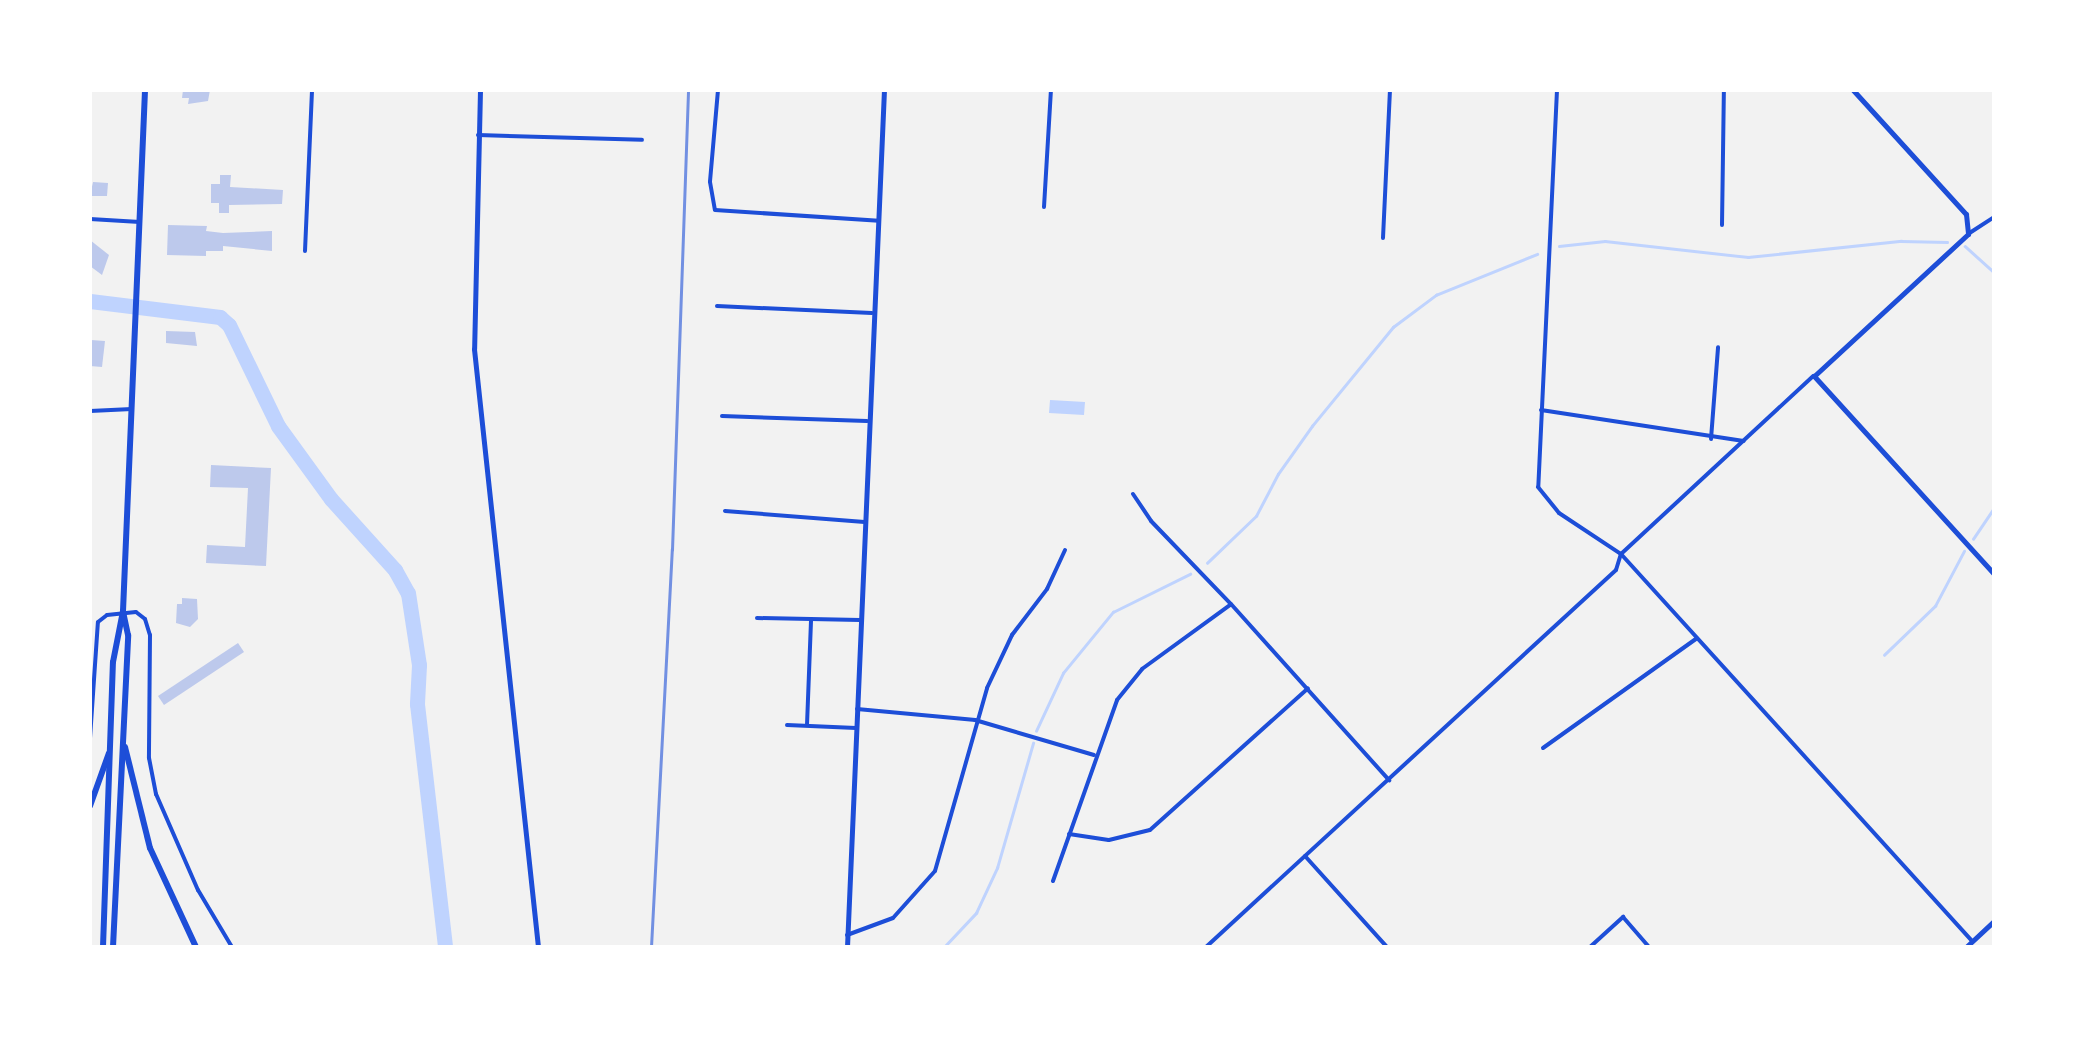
<!DOCTYPE html>
<style>
body{margin:0}
#map{position:relative;width:2084px;height:1037px;overflow:hidden;background:#f2f2f2;font-family:"PT Sans",sans-serif}
div>[style]{position:absolute}
[style*='--x']{left:calc(var(--x)*1px);top:calc(var(--y)*1px);width:calc(var(--w)*1px);rotate:calc(var(--a)*1deg)}
.water>*{inset:0;background:#bfd3fe}
.stream>*{height:2.5px;margin:-1.25px;padding:0 1.25px;transform-origin:1.25px;border-radius:1.25px;background:#bfd3fe}
.river>*{height:15px;margin:-7.5px;padding:0 7.5px;transform-origin:7.5px;border-radius:7.5px;background:#bfd3fe}
.building>*{inset:0;background:#bdc9ec}
.minor>*{height:4px;margin:-2px;padding:0 2px;transform-origin:2px;border-radius:2px;background:#1d4ed8}
.tertiary>*{height:5px;margin:-2.5px;padding:0 2.5px;transform-origin:2.5px;border-radius:2.5px;background:#1d4ed8}
.primary>*{height:6px;margin:-3px;padding:0 3px;transform-origin:3px;border-radius:3px;background:#1d4ed8}
.rail>*{height:2.5px;margin:-1.25px;padding:0 1.25px;transform-origin:1.25px;border-radius:1.25px;background:#7290e2}
span{translate:-50% -50%;white-space:nowrap;text-align:center;line-height:1.15;-webkit-text-stroke:10px #fff;paint-order:stroke}
.frame{position:absolute;inset:0;border:92px solid #fff;pointer-events:none}
</style>
<div id="map">
<div class="water">
<div style="clip-path:polygon(1050px 400px,1085px 402px,1084px 415px,1049px 413px)"></div>
</div>
<div class="stream">
<div style="--x:1559;--y:246;--w:46;--a:-6.2"></div>
<div style="--x:1605;--y:241;--w:144;--a:6.4"></div>
<div style="--x:1748;--y:257;--w:154;--a:-6"></div>
<div style="--x:1901;--y:241;--w:46;--a:1.2"></div>
<div style="--x:1965;--y:246;--w:39;--a:42"></div>
<div style="--x:1973;--y:539;--w:37;--a:-56"></div>
<div style="--x:1207;--y:563;--w:68;--a:-43.8"></div>
<div style="--x:1256;--y:516;--w:47;--a:-62.4"></div>
<div style="--x:1278;--y:474;--w:59;--a:-54.7"></div>
<div style="--x:1312;--y:426;--w:128;--a:-50.7"></div>
<div style="--x:1393;--y:327;--w:54;--a:-36.7"></div>
<div style="--x:1436;--y:295;--w:109;--a:-22.1"></div>
<div style="--x:1884;--y:655;--w:71;--a:-43.9"></div>
<div style="--x:1935;--y:606;--w:62;--a:-62.2"></div>
<div style="--x:1036;--y:731;--w:64;--a:-65"></div>
<div style="--x:1063;--y:673;--w:79;--a:-50.7"></div>
<div style="--x:1113;--y:612;--w:86;--a:-26.3"></div>
<div style="--x:944;--y:947;--w:47;--a:-46.7"></div>
<div style="--x:976;--y:913;--w:50;--a:-65"></div>
<div style="--x:997;--y:868;--w:130;--a:-73.9"></div>
</div>
<div class="river">
<div style="--x:90;--y:301;--w:131;--a:7"></div>
<div style="--x:220;--y:317;--w:12;--a:42"></div>
<div style="--x:229;--y:325;--w:112;--a:64.1"></div>
<div style="--x:278;--y:426;--w:90;--a:54"></div>
<div style="--x:331;--y:499;--w:96;--a:48"></div>
<div style="--x:395;--y:570;--w:26;--a:61"></div>
<div style="--x:408;--y:593;--w:73;--a:81.3"></div>
<div style="--x:419;--y:665;--w:39;--a:93"></div>
<div style="--x:417;--y:704;--w:245;--a:83.4"></div>
</div>
<div class="building">
<div style="clip-path:polygon(183px 90px,210px 90px,208px 101px,188px 104px,189px 98px,182px 98px)"></div>
<div style="clip-path:polygon(220px 175px,231px 175px,230px 187px,283px 190px,282px 204px,229px 205px,229px 213px,219px 213px,219px 203px,211px 203px,211px 184px,220px 184px)"></div>
<div style="clip-path:polygon(108px 183px,107px 196px,90px 196px,93px 182px)"></div>
<div style="clip-path:polygon(168px 225px,207px 226px,206px 231px,223px 233px,272px 231px,272px 251px,223px 246px,223px 251px,206px 251px,206px 256px,167px 255px)"></div>
<div style="clip-path:polygon(90px 240px,109px 255px,102px 275px,90px 266px)"></div>
<div style="clip-path:polygon(166px 331px,195px 332px,197px 346px,166px 343px)"></div>
<div style="clip-path:polygon(91px 340px,105px 341px,102px 367px,90px 366px)"></div>
<div style="clip-path:polygon(211px 465px,271px 468px,266px 566px,206px 563px,207px 545px,245px 547px,248px 488px,210px 487px)"></div>
<div style="clip-path:polygon(182px 598px,197px 599px,198px 619px,190px 627px,176px 623px,177px 604px,182px 604px)"></div>
<div style="clip-path:polygon(238px 643px,244px 652px,164px 705px,158px 696px)"></div>
</div>
<div class="minor">
<div style="--x:718;--y:90;--w:92;--a:95"></div>
<div style="--x:710;--y:182;--w:28;--a:80"></div>
<div style="--x:715;--y:210;--w:164;--a:3.8"></div>
<div style="--x:1557;--y:90;--w:397;--a:92.7"></div>
<div style="--x:1538;--y:487;--w:33;--a:51"></div>
<div style="--x:1559;--y:513;--w:74;--a:33.5"></div>
<div style="--x:1621;--y:554;--w:522;--a:47.79"></div>
<div style="--x:1756;--y:90;--w:67;--a:0"></div>
<div style="--x:478;--y:135;--w:164;--a:1.7"></div>
<div style="--x:1044;--y:207;--w:117;--a:-86.6"></div>
<div style="--x:90;--y:219;--w:50;--a:3.4"></div>
<div style="--x:1722;--y:225;--w:135;--a:-89.2"></div>
<div style="--x:1968;--y:234;--w:31;--a:-33"></div>
<div style="--x:1383;--y:238;--w:148;--a:-87.3"></div>
<div style="--x:305;--y:251;--w:161;--a:-87.5"></div>
<div style="--x:717;--y:306;--w:155;--a:2.6"></div>
<div style="--x:1541;--y:410;--w:205;--a:8.7"></div>
<div style="--x:90;--y:411;--w:42;--a:-2.7"></div>
<div style="--x:722;--y:416;--w:145;--a:2"></div>
<div style="--x:1711;--y:439;--w:92;--a:-85.6"></div>
<div style="--x:1133;--y:494;--w:32;--a:56"></div>
<div style="--x:1151;--y:521;--w:115;--a:46.1"></div>
<div style="--x:1231;--y:604;--w:237;--a:48.1"></div>
<div style="--x:725;--y:511;--w:140;--a:4.5"></div>
<div style="--x:757;--y:618;--w:103;--a:1.1"></div>
<div style="--x:857;--y:709;--w:119;--a:5.3"></div>
<div style="--x:975;--y:720;--w:124;--a:16.4"></div>
<div style="--x:787;--y:725;--w:69;--a:2.5"></div>
<div style="--x:807;--y:725;--w:106;--a:-87.8"></div>
<div style="--x:90;--y:738;--w:116;--a:-86.1"></div>
<div style="--x:98;--y:622;--w:11;--a:-38"></div>
<div style="--x:107;--y:615;--w:29;--a:-6"></div>
<div style="--x:136;--y:612;--w:11;--a:38"></div>
<div style="--x:145;--y:619;--w:17;--a:73"></div>
<div style="--x:150;--y:635;--w:123;--a:90.5"></div>
<div style="--x:149;--y:758;--w:37;--a:79"></div>
<div style="--x:156;--y:794;--w:105;--a:66.4"></div>
<div style="--x:198;--y:890;--w:66;--a:59.2"></div>
<div style="--x:1543;--y:748;--w:189;--a:-35.5"></div>
<div style="--x:1069;--y:834;--w:40;--a:8.5"></div>
<div style="--x:1109;--y:840;--w:42;--a:-13.7"></div>
<div style="--x:1150;--y:830;--w:212;--a:-41.9"></div>
<div style="--x:1305;--y:856;--w:122;--a:48"></div>
<div style="--x:1053;--y:881;--w:192;--a:-70.5"></div>
<div style="--x:1117;--y:700;--w:40;--a:-51"></div>
<div style="--x:1142;--y:669;--w:109;--a:-36"></div>
<div style="--x:847;--y:935;--w:49;--a:-20.3"></div>
<div style="--x:893;--y:918;--w:63;--a:-48.2"></div>
<div style="--x:935;--y:871;--w:190;--a:-74.1"></div>
<div style="--x:987;--y:688;--w:59;--a:-64.7"></div>
<div style="--x:1012;--y:635;--w:58;--a:-52.7"></div>
<div style="--x:1047;--y:589;--w:43;--a:-65.2"></div>
<div style="--x:1206;--y:947;--w:557;--a:-42.6"></div>
<div style="--x:1616;--y:570;--w:17;--a:-73"></div>
<div style="--x:1621;--y:554;--w:262;--a:-42.8"></div>
<div style="--x:1590;--y:947;--w:45;--a:-42.3"></div>
<div style="--x:1623;--y:917;--w:40;--a:49"></div>
</div>
<div class="tertiary">
<div style="--x:480;--y:90;--w:259;--a:91.3"></div>
<div style="--x:474;--y:349;--w:601;--a:83.89"></div>
<div style="--x:1853;--y:90;--w:168;--a:47.7"></div>
<div style="--x:1966;--y:214;--w:20;--a:84"></div>
<div style="--x:1968;--y:234;--w:209;--a:137.3"></div>
<div style="--x:1814;--y:376;--w:268;--a:47.7"></div>
<div style="--x:847;--y:947;--w:858;--a:-87.53"></div>
<div style="--x:1966;--y:947;--w:38;--a:-43"></div>
</div>
<div class="primary">
<div style="--x:125;--y:747;--w:104;--a:76.1"></div>
<div style="--x:150;--y:848;--w:109;--a:65.1"></div>
<div style="--x:90;--y:806;--w:56;--a:-70.3"></div>
<div style="--x:103;--y:947;--w:285;--a:-88"></div>
<div style="--x:113;--y:662;--w:52;--a:-78.9"></div>
<div style="--x:123;--y:611;--w:521;--a:-87.58"></div>
<div style="--x:113;--y:947;--w:312;--a:-87.2"></div>
<div style="--x:128;--y:635;--w:24;--a:-102"></div>
</div>
<div class="rail">
<div style="--x:651;--y:947;--w:398;--a:-87"></div>
<div style="--x:672;--y:550;--w:460;--a:-88"></div>
</div>
<div class="frame"></div>
</div>
